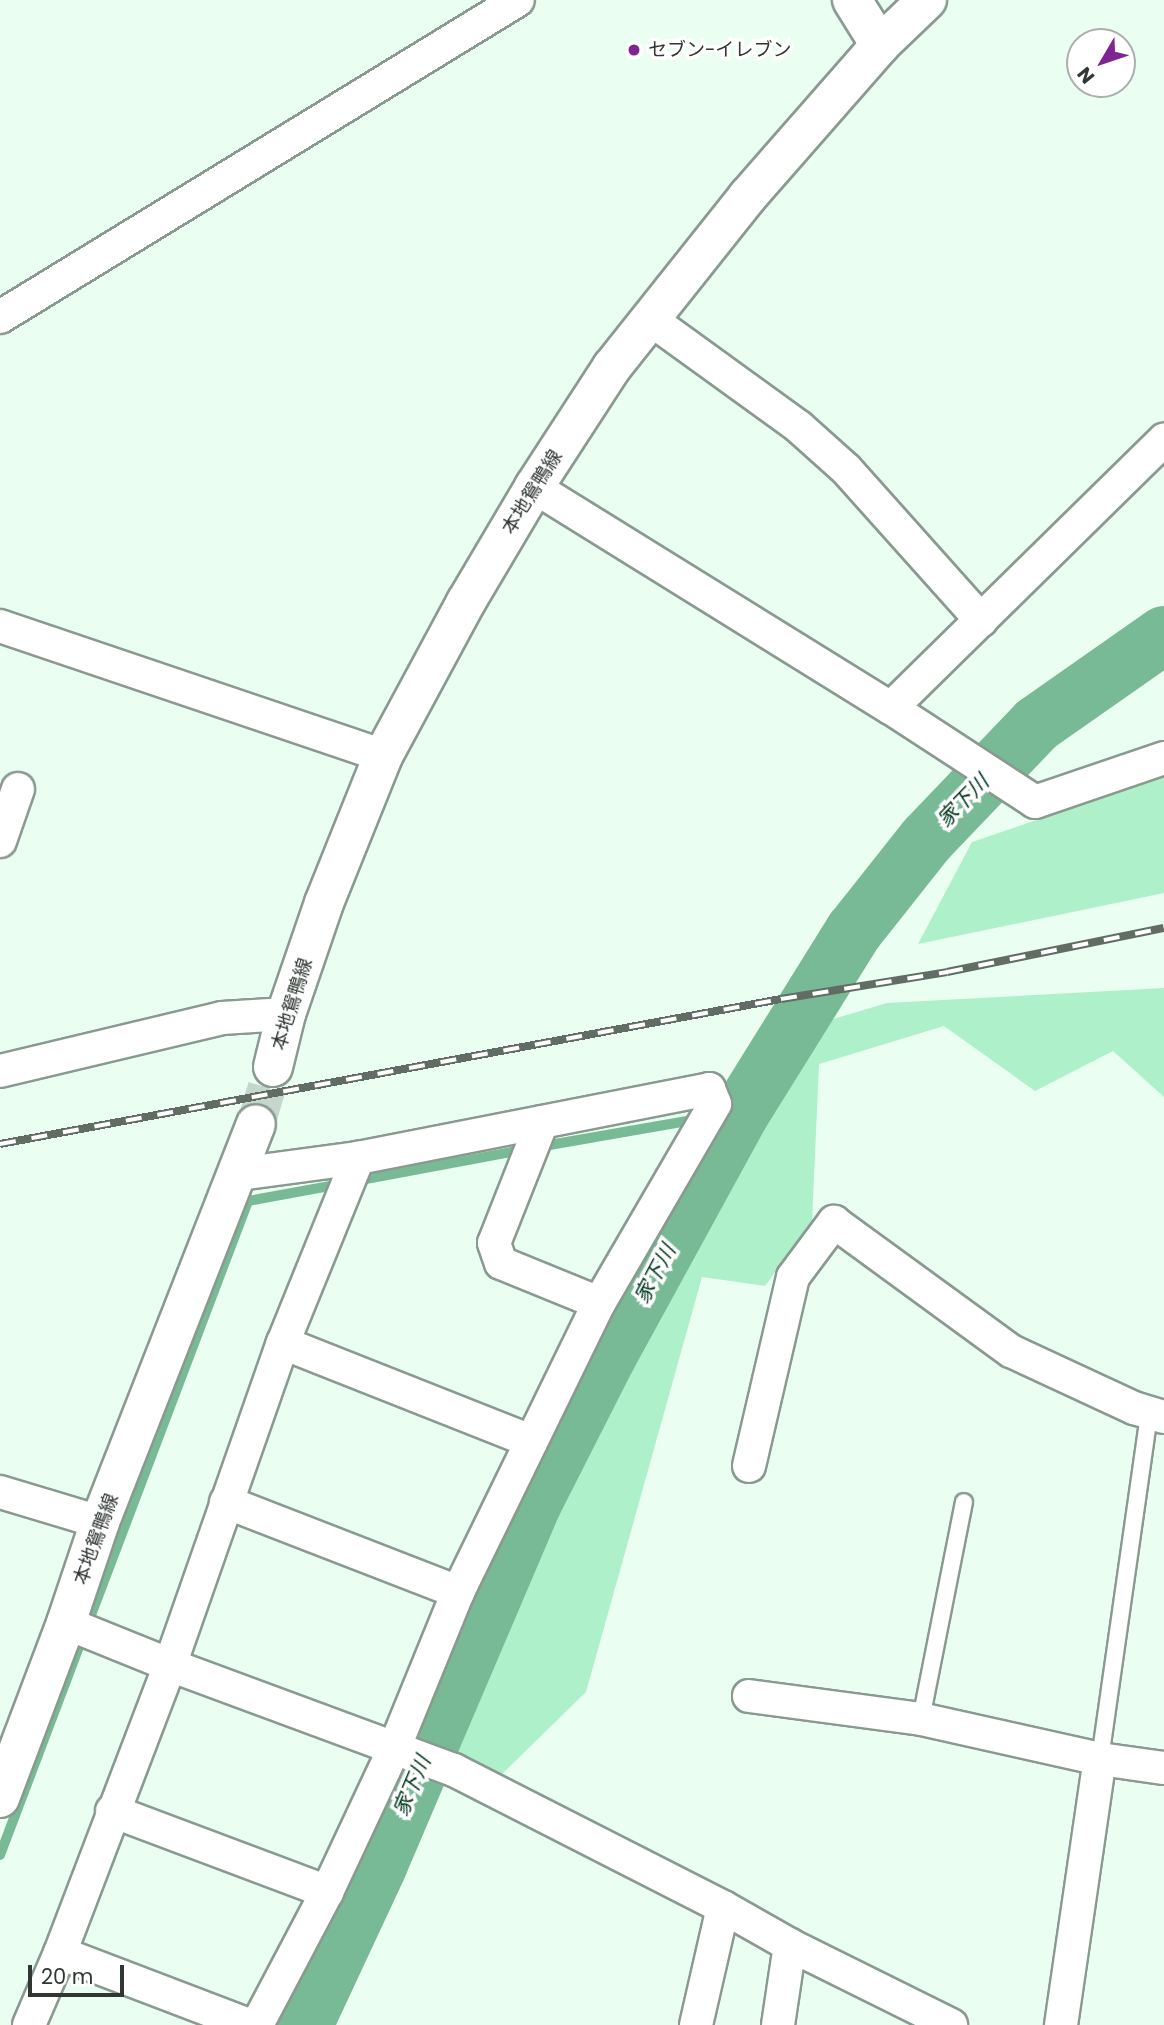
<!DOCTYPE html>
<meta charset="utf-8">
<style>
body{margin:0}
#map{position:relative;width:1164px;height:2025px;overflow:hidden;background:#ebfef2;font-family:Poppins,"Noto Sans JP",sans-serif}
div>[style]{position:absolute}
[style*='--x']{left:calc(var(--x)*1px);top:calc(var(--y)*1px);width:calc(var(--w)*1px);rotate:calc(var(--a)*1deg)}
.green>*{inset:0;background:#aef0ca}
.stream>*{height:10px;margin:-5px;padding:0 5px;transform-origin:5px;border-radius:5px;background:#78ba96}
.river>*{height:58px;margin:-29px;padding:0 29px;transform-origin:29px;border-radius:29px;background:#78ba96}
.secondary-tunnel>*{height:38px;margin-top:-19px;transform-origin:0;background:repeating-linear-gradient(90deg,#c5d6cc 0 38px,transparent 0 57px)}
.roads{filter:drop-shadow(2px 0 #899a90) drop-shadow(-2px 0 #899a90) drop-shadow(0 2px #899a90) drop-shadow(0 -2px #899a90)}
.lane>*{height:16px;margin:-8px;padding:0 8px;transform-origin:8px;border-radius:8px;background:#fff}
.street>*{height:32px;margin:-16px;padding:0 16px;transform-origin:16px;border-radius:16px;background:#fff}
.secondary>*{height:38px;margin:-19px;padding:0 19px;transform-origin:19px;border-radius:19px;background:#fff}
.rail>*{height:8px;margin-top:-4px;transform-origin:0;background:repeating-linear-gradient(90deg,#fff 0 16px,#616c65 0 32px);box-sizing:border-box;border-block:2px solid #616c65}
.dots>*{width:19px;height:19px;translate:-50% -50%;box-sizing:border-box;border:4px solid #fff;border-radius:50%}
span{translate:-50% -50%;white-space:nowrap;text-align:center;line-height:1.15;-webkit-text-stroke:7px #fff;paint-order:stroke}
.poi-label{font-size:19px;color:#2f3732}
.left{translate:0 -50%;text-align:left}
.street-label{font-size:19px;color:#2f3732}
.water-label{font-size:21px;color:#00371f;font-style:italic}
.north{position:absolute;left:1066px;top:28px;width:70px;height:70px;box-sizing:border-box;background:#fff;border:2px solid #acafad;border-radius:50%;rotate:231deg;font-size:19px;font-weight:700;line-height:28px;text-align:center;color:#2f3732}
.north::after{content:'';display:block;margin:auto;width:24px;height:32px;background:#7f2491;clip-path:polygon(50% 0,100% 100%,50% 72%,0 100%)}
.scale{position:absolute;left:28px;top:1965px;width:96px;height:32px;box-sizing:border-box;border:4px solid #2f3732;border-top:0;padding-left:9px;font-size:21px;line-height:24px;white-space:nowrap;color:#2f3732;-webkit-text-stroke:5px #fff;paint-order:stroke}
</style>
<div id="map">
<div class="green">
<div style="clip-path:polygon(1164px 777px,1164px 893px,918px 944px,972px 842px)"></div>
<div style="clip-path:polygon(1164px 988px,1164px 1097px,1113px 1051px,1035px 1091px,944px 1026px,819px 1064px,812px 1222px,765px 1286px,702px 1277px,586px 1692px,499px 1777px,439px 1748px,540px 1513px,741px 1123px,813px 1025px,887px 1003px)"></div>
</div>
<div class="stream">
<div style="--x:714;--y:1117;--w:26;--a:-7"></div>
<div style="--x:538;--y:1147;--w:163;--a:-9.9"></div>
<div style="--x:355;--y:1181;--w:171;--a:-10.5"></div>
<div style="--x:0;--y:1855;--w:699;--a:-69.23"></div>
<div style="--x:248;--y:1201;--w:95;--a:-10.4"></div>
</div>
<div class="river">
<div style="--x:304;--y:2025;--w:175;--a:-65"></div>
<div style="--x:378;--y:1866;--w:395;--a:-66.9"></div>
<div style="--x:533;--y:1503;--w:164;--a:-63.1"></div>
<div style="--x:607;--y:1357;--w:277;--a:-61.3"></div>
<div style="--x:740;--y:1114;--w:216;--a:-58.1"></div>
<div style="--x:854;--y:931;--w:117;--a:-51.6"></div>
<div style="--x:927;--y:839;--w:159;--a:-46.3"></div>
<div style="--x:1037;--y:724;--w:155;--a:-35"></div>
</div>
<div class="secondary-tunnel">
<div style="--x:256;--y:1124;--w:59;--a:-73.4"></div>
</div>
<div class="roads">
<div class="lane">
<div style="--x:921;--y:1719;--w:221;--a:-78.8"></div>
<div style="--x:1100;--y:1759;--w:349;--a:-81.9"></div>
</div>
<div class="street">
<div style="--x:0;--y:317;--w:607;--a:-31.47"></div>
<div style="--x:650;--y:319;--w:184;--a:35.9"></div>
<div style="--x:799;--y:427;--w:63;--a:41.8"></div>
<div style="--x:846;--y:469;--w:203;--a:48.2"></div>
<div style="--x:534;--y:487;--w:420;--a:31.8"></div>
<div style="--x:891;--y:708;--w:172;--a:33.1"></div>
<div style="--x:1035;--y:802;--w:136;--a:-18.8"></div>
<div style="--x:0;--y:626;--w:404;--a:18.7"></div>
<div style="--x:891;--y:708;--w:383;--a:-44.5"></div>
<div style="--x:0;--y:841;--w:55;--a:-70.9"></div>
<div style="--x:0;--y:1071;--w:228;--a:-13.4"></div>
<div style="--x:222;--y:1018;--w:64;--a:-3.6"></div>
<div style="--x:542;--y:1122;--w:130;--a:111.6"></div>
<div style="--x:494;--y:1243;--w:21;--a:71"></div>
<div style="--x:501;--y:1263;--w:106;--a:22.2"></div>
<div style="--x:239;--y:1174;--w:120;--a:-7.7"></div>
<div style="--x:358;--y:1158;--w:358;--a:-11.1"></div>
<div style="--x:709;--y:1089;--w:16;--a:68"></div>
<div style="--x:715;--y:1104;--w:230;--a:120.2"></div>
<div style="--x:599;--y:1303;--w:322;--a:116"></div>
<div style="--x:458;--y:1592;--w:170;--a:112.2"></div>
<div style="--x:394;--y:1749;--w:158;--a:115.1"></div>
<div style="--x:327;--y:1892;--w:150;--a:117.8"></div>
<div style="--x:283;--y:1343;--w:267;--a:21.6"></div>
<div style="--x:749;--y:1466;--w:194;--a:-76.9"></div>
<div style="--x:793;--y:1277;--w:69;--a:-53.3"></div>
<div style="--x:834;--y:1222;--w:219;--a:36.1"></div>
<div style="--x:1011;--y:1351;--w:136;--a:24.9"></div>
<div style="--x:1134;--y:1408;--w:31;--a:17"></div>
<div style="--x:0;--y:1492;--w:104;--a:16.7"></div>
<div style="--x:226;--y:1502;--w:249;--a:21.2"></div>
<div style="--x:66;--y:1623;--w:112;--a:22"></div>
<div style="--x:170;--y:1665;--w:303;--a:20.3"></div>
<div style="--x:454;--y:1770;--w:302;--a:27"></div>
<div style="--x:723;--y:1907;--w:77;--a:29.6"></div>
<div style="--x:790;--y:1945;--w:180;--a:26.4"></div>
<div style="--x:749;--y:1696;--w:174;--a:7.6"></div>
<div style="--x:921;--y:1719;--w:183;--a:12.6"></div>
<div style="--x:1100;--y:1759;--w:65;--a:8"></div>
<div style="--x:112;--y:1811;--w:230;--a:20.6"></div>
<div style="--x:60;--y:1953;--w:202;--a:20.9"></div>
<div style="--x:29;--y:2025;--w:78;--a:-66.7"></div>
<div style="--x:60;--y:1953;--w:308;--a:-69.1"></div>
<div style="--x:170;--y:1665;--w:341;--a:-70.7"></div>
<div style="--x:283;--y:1343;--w:200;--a:-67.9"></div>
<div style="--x:696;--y:2025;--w:121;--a:-77.1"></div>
<div style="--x:778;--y:2025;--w:81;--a:-81.5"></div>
<div style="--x:1061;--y:2025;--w:269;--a:-81.7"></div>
</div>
<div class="secondary">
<div style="--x:852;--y:0;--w:53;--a:58.1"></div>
<div style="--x:273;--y:1067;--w:55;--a:-76.2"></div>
<div style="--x:286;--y:1014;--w:117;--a:-71.1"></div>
<div style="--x:324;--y:903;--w:158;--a:-68.1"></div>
<div style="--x:383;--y:756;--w:175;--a:-61.7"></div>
<div style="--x:466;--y:602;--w:134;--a:-59.4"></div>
<div style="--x:534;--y:487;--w:143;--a:-57"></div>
<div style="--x:612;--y:367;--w:218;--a:-51.5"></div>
<div style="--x:748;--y:196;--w:201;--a:-48.8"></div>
<div style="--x:880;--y:45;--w:65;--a:-43.8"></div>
<div style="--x:0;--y:1798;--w:187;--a:-69.3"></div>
<div style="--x:66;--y:1623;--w:107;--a:-71.4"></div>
<div style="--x:100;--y:1522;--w:427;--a:-68.6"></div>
</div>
</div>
<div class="rail">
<div style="--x:0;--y:1144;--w:794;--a:-10.52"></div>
<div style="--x:781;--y:999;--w:168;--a:-9.2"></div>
<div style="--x:947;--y:972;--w:221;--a:-11.5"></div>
</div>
<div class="dots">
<div style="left:634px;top:50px;background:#7f2491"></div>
</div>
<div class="poi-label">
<span class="left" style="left:648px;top:50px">セブン-イレブン</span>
</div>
<div class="street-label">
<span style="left:532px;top:492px;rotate:-58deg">本地鴛鴨線</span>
<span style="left:292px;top:1004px;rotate:-73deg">本地鴛鴨線</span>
<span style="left:96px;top:1539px;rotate:-70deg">本地鴛鴨線</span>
</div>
<div class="water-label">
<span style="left:963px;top:801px;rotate:-46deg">家下川</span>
<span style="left:655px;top:1274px;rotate:-62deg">家下川</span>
<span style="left:412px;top:1786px;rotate:-67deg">家下川</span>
</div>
<div class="north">N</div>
<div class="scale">20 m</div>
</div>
